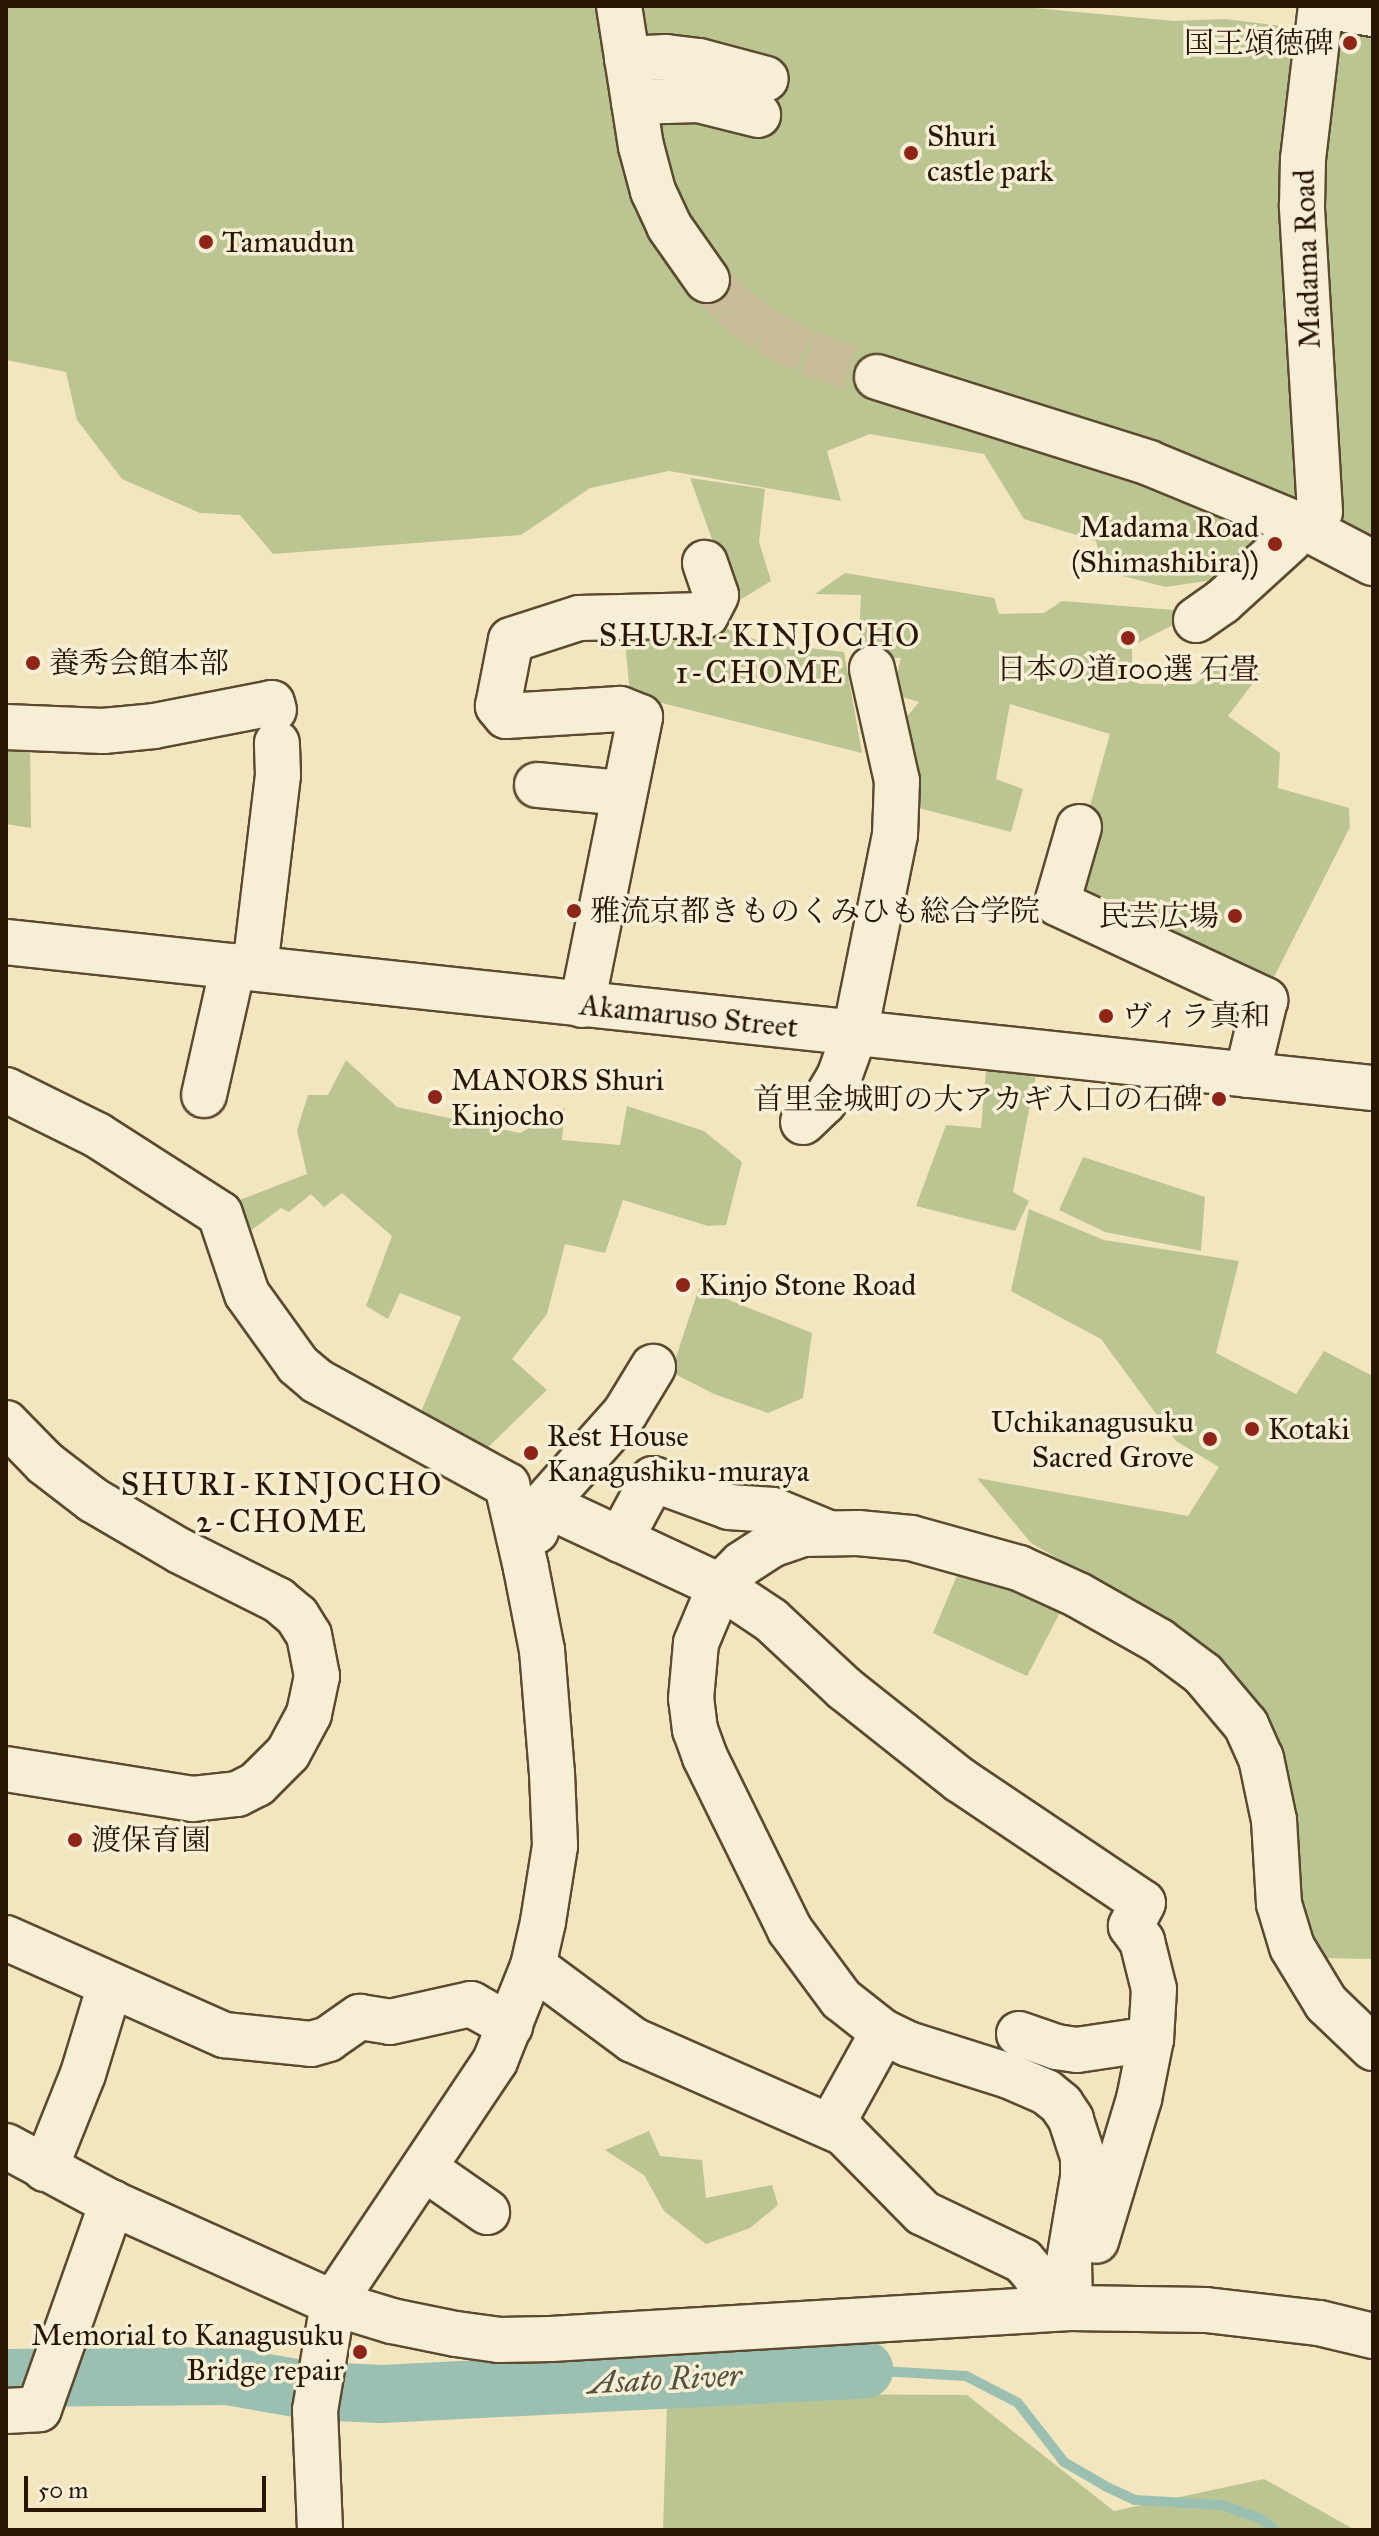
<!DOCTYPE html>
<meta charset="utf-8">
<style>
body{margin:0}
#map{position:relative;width:1379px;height:2536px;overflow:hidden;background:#f3e6bf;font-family:"IM FELL Great Primer","Noto Serif JP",serif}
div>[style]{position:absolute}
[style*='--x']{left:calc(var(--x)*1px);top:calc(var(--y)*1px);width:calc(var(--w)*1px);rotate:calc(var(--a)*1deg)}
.green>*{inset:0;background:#bbc592}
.stream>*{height:10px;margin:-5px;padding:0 5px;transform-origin:5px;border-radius:5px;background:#9bc0b1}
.river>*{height:58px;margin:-29px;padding:0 29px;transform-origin:29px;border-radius:29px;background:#9bc0b1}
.minor-tunnel>*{height:44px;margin-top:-22px;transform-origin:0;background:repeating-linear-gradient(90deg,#cbbc99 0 44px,transparent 0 66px)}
.roads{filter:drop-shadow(2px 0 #5c4a30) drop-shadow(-2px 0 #5c4a30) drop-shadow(0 2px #5c4a30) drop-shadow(0 -2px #5c4a30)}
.minor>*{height:44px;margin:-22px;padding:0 22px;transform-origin:22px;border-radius:22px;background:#f7efd5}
.dots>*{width:22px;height:22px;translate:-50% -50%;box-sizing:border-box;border:4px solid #f7efd5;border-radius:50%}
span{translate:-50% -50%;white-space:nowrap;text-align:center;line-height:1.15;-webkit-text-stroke:7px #f7efd5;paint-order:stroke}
.poi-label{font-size:30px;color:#291601}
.right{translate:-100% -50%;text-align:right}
.left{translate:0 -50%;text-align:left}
.street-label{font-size:30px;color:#291601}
.neighbourhood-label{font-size:32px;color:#291601;letter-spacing:2px}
.water-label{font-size:32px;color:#51523f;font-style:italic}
.frame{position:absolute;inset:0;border:8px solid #291601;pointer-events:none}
.scale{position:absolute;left:24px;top:2476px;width:242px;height:36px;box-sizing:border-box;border:4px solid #291601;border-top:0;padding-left:10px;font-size:24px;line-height:28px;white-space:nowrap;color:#291601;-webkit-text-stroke:6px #f7efd5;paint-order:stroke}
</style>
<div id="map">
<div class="green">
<div style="clip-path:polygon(6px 6px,1014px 6px,1174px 21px,1225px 19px,1373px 37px,1373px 544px,1311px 512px,1232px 577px,1166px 587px,1103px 571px,1096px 541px,1024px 519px,984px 454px,870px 434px,827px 451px,841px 501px,669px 471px,590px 488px,521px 535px,273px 554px,240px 515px,200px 513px,122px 479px,77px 420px,66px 372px,6px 360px)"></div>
<div style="clip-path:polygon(690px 478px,765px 489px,759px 542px,771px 581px,735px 603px)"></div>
<div style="clip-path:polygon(845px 573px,994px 598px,999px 614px,1044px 613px,1062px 601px,1198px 612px,1132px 646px,1132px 677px,1139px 684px,1195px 684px,1224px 663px,1260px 674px,1228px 716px,1280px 753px,1278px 788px,1349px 808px,1350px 827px,1266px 993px,1071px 902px,1086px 820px,1110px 734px,1010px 704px,996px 779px,1023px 789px,1011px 832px,915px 807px,898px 727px,919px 702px,892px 694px,901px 658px,858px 657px,861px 595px,815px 594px)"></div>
<div style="clip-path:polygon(727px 629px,765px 643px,844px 652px,862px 753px,630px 695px,624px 630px)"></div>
<div style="clip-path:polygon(6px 741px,30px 741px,31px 828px,6px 824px)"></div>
<div style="clip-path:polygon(346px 1060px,397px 1107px,520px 1133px,565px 1108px,562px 1140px,620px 1145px,627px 1106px,704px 1131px,742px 1162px,726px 1225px,708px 1226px,623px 1200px,605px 1253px,565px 1244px,547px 1314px,512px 1359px,547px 1390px,478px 1457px,415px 1426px,461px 1317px,400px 1293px,388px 1319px,366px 1306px,392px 1236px,342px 1193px,324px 1207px,311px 1194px,289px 1212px,281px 1208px,241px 1238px,237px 1201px,307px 1174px,297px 1130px,308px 1095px,328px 1095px)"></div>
<div style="clip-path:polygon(986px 1071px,1036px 1074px,1013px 1192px,1029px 1201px,1015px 1231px,916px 1206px,946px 1125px,981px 1128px)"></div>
<div style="clip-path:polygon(1083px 1157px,1205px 1197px,1201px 1251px,1105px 1232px,1059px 1210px)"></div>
<div style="clip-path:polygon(1029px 1209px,1104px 1240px,1239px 1261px,1216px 1353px,1296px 1394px,1324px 1351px,1373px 1376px,1373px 1959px,1319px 1958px,1290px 1885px,1265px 1717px,1202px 1642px,1031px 1543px,977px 1478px,1188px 1516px,1219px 1467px,1176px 1441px,1101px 1339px,1011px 1291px)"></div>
<div style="clip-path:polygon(699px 1288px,812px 1333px,803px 1398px,768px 1413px,714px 1394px,671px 1372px)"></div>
<div style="clip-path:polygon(963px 1561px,1065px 1603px,1027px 1676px,933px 1633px)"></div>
<div style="clip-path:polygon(649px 2131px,660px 2156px,702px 2160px,706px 2198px,772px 2185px,778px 2205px,750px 2228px,706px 2244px,664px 2211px,644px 2175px,605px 2150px)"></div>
<div style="clip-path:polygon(793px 2394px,967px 2395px,1114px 2511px,1264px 2479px,1355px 2530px,663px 2530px,667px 2403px)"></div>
</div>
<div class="stream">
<div style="--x:864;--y:2370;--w:102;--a:3.4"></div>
<div style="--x:966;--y:2376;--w:59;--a:27.4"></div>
<div style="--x:1018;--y:2403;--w:75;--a:52.1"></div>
<div style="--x:1064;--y:2462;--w:50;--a:30.2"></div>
<div style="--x:1107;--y:2487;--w:31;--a:25"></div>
<div style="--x:1135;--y:2500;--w:87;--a:3.3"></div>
<div style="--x:1222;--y:2505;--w:41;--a:19.7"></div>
<div style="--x:1261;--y:2519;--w:17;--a:40"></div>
</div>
<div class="river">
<div style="--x:6;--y:2378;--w:221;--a:-0.5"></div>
<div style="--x:227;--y:2376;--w:87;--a:9.9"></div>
<div style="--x:313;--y:2391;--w:69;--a:2.5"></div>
<div style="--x:382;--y:2394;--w:483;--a:-2.9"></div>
</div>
<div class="minor-tunnel">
<div style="--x:707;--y:280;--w:33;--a:46"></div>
<div style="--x:730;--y:304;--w:44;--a:37.6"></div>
<div style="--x:765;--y:331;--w:48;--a:27.1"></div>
<div style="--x:808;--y:353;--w:73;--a:19.2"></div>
</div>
<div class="roads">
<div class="minor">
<div style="--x:619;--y:6;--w:142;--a:81.1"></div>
<div style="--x:641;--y:146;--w:47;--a:75.1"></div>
<div style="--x:653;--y:191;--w:38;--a:65"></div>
<div style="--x:669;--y:226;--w:66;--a:54.9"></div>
<div style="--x:1323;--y:6;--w:51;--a:9.1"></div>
<div style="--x:627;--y:59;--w:39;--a:-3"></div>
<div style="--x:666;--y:57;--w:33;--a:7"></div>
<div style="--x:699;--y:61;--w:69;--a:15"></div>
<div style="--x:634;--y:102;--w:64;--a:-1.8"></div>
<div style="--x:698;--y:100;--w:62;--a:14"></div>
<div style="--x:877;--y:377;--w:285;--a:17.5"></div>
<div style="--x:1149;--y:463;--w:168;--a:22.4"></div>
<div style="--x:1304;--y:527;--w:78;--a:27.6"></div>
<div style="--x:1320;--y:512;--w:307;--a:-93.4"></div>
<div style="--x:1302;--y:206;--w:47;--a:-88.8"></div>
<div style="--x:1303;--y:159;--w:154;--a:-83.3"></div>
<div style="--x:1196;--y:620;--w:32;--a:-35"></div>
<div style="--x:1222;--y:602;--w:92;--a:-42.4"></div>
<div style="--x:6;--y:727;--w:97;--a:2.4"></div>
<div style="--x:103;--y:731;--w:51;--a:-5.6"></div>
<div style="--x:154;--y:726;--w:120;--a:-11"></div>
<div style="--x:272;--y:703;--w:7;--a:74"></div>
<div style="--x:537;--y:785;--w:87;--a:5.3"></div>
<div style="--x:1079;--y:827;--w:79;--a:106.1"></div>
<div style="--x:1057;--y:903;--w:230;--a:25"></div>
<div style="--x:1265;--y:1000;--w:77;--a:103.5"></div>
<div style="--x:6;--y:942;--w:1375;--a:6.1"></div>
<div style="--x:255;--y:968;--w:194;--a:-83.2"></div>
<div style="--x:278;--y:775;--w:32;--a:-92"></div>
<div style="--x:582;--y:1005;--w:294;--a:-78.6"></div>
<div style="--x:640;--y:717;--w:22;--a:-158"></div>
<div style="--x:620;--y:709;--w:114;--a:176.5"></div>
<div style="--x:506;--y:716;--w:13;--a:-129"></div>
<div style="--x:498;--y:706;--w:67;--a:-78.9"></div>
<div style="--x:511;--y:640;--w:71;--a:-17.9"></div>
<div style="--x:579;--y:618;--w:127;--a:-1.4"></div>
<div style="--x:706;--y:615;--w:22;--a:-63"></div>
<div style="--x:716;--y:595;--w:34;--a:-109"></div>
<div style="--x:6;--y:1090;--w:102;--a:26.3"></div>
<div style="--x:97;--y:1135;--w:146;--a:32.7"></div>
<div style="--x:220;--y:1214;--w:84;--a:71.4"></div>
<div style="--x:247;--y:1294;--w:87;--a:54.3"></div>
<div style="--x:298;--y:1365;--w:25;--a:40"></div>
<div style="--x:317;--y:1381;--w:217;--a:28.7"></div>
<div style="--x:507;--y:1485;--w:85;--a:77.1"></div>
<div style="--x:526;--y:1568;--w:84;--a:79"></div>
<div style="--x:542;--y:1650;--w:123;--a:85.4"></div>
<div style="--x:552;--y:1773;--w:73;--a:87.6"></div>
<div style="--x:555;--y:1846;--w:77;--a:99"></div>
<div style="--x:543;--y:1922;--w:45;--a:102.8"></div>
<div style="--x:533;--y:1966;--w:102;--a:111.8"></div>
<div style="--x:495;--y:2061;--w:291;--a:123.8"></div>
<div style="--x:333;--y:2303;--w:109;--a:99.5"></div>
<div style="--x:315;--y:2410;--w:120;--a:87.6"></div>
<div style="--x:204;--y:1095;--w:132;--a:-77.3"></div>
<div style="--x:803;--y:1122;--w:29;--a:-44"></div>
<div style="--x:824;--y:1102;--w:29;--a:-59"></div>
<div style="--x:839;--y:1077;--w:47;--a:-70"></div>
<div style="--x:855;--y:1033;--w:202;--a:-78.6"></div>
<div style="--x:895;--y:835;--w:54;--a:-87.9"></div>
<div style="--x:897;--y:781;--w:115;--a:-102.6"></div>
<div style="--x:6;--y:1423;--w:56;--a:45.7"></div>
<div style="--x:45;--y:1463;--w:61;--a:37.6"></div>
<div style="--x:93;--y:1500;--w:101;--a:30.4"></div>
<div style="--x:180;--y:1551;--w:110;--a:26.6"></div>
<div style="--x:278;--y:1600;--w:25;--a:40"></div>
<div style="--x:297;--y:1616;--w:22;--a:58"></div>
<div style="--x:309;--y:1635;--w:42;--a:79"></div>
<div style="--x:317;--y:1676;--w:39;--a:102"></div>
<div style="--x:309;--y:1714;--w:44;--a:118.3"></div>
<div style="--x:288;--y:1753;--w:44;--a:135"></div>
<div style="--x:257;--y:1784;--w:22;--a:153"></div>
<div style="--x:237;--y:1794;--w:44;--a:173.5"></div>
<div style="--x:193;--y:1799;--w:189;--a:-170.9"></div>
<div style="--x:544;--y:1504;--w:194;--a:25"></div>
<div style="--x:720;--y:1586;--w:61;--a:33.7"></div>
<div style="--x:771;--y:1620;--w:101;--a:43"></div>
<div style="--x:845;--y:1689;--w:147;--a:38.4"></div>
<div style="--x:960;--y:1780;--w:220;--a:33.9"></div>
<div style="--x:1143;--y:1903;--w:26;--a:118"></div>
<div style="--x:1131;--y:1926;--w:19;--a:54"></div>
<div style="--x:1142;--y:1941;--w:49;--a:76"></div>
<div style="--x:1154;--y:1989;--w:50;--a:93.4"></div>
<div style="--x:1151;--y:2039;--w:61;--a:101.3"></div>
<div style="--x:1139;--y:2099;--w:148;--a:106.8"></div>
<div style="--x:536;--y:1531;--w:28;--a:-73"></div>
<div style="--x:544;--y:1504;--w:122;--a:-48.3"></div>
<div style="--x:625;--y:1413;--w:54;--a:-58.7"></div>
<div style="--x:620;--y:1540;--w:69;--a:-61.6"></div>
<div style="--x:653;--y:1479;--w:81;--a:20.2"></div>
<div style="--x:729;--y:1507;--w:44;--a:3.9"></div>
<div style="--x:773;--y:1510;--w:57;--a:22.5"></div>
<div style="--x:6;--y:1938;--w:239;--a:24"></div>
<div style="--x:224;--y:2035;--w:87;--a:5.9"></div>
<div style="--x:311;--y:2044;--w:18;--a:-16"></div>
<div style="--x:328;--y:2039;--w:39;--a:-35"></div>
<div style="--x:360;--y:2017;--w:30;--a:9"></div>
<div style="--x:390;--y:2022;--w:83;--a:-12.5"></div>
<div style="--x:471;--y:2004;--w:45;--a:29.4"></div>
<div style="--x:533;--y:1966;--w:124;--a:36.5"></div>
<div style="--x:633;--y:2040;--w:231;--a:23.8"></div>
<div style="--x:844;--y:2133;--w:112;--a:45.4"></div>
<div style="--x:923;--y:2213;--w:111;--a:25.6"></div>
<div style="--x:1023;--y:2261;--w:18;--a:49"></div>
<div style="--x:1035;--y:2275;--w:37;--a:64"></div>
<div style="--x:1019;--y:2034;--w:39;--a:19"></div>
<div style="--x:1056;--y:2047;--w:21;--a:8"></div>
<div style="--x:1077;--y:2050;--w:75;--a:-8.5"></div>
<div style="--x:831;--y:2126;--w:107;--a:-61"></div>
<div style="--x:6;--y:2146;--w:120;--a:28.3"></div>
<div style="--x:112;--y:2203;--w:243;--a:24.3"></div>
<div style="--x:333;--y:2303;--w:62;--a:17"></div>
<div style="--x:392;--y:2321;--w:65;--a:11.5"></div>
<div style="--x:456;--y:2334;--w:43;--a:7.9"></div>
<div style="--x:499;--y:2340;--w:52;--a:-1.1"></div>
<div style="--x:551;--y:2339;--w:520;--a:-3.42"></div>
<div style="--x:1070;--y:2308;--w:136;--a:0.8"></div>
<div style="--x:1206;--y:2310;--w:114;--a:6.6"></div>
<div style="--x:1319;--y:2323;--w:56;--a:13.5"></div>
<div style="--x:424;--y:2168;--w:77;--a:34.9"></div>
<div style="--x:45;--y:2169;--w:102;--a:-68.2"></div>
<div style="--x:83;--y:2074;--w:93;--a:-73.1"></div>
<div style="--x:1070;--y:2308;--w:47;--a:-91.2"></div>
<div style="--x:1069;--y:2261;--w:85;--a:-80.5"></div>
<div style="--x:1083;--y:2177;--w:20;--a:-90"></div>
<div style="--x:1083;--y:2157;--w:40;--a:-108"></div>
<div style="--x:1071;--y:2119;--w:18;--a:-124"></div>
<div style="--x:1061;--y:2104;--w:19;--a:-141"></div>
<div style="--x:1046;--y:2092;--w:40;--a:-156.6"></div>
<div style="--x:1009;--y:2076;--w:106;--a:-162.4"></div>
<div style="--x:908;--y:2044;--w:28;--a:-154"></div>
<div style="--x:883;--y:2032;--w:53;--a:-141.8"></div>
<div style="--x:841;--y:1999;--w:86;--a:-126.5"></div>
<div style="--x:790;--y:1930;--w:193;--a:-116.2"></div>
<div style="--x:705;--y:1757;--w:29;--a:-110"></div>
<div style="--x:695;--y:1730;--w:31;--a:-97"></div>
<div style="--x:691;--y:1699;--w:56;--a:-84.9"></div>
<div style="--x:696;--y:1643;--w:62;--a:-67.2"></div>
<div style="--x:720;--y:1586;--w:31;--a:-45"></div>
<div style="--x:742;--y:1564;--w:35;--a:-33"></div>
<div style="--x:771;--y:1545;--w:34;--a:-19"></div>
<div style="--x:803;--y:1534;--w:55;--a:-1"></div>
<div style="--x:858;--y:1533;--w:53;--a:5.4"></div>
<div style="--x:911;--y:1538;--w:112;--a:15.5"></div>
<div style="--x:1019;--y:1568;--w:65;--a:24.6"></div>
<div style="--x:1078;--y:1595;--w:93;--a:29.6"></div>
<div style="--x:1159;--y:1641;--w:55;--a:36.9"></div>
<div style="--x:1203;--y:1674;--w:67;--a:49.9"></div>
<div style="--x:1246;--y:1725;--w:36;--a:66"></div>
<div style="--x:1261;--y:1758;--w:63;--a:78.2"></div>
<div style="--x:1274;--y:1820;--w:84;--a:86.6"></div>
<div style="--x:1279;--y:1904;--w:45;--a:73.2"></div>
<div style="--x:1292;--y:1947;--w:66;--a:58.7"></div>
<div style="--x:1326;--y:2003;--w:65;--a:43.8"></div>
<div style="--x:6;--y:2411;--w:33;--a:-3"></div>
<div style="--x:39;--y:2409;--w:219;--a:-70.5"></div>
</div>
</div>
<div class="dots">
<div style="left:1350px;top:43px;background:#8f2418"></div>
<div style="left:911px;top:153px;background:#8f2418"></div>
<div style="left:206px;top:242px;background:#8f2418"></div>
<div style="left:1275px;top:544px;background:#8f2418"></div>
<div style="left:1128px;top:638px;background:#8f2418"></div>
<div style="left:33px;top:663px;background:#8f2418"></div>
<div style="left:574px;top:911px;background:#8f2418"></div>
<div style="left:1235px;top:916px;background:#8f2418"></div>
<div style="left:1106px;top:1016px;background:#8f2418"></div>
<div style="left:435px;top:1097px;background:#8f2418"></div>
<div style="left:1219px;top:1099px;background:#8f2418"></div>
<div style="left:683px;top:1285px;background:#8f2418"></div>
<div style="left:1252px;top:1429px;background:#8f2418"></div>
<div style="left:1210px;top:1439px;background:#8f2418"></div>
<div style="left:531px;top:1453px;background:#8f2418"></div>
<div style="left:75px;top:1840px;background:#8f2418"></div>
<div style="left:360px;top:2352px;background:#8f2418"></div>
</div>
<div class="poi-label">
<span class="right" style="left:1334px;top:43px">国王頌徳碑</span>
<span class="left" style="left:927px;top:153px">Shuri<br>castle park</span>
<span class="left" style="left:222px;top:242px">Tamaudun</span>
<span class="right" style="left:1259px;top:544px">Madama Road<br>(Shimashibira))</span>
<span class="left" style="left:49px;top:663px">養秀会館本部</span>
<span style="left:1128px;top:669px">日本の道100選 石畳</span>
<span class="left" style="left:590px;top:911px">雅流京都きものくみひも総合学院</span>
<span class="right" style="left:1219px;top:916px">民芸広場</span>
<span class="left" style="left:1122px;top:1016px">ヴィラ真和</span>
<span class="left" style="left:451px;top:1097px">MANORS Shuri<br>Kinjocho</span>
<span class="right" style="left:1203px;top:1099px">首里金城町の大アカギ入口の石碑</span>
<span class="left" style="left:699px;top:1285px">Kinjo Stone Road</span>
<span class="right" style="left:1194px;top:1439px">Uchikanagusuku<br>Sacred Grove</span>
<span class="left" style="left:1268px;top:1429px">Kotaki</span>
<span class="left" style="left:547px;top:1453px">Rest House<br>Kanagushiku-muraya</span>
<span class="left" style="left:91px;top:1840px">渡保育園</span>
<span class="right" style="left:344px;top:2352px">Memorial to Kanagusuku<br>Bridge repair</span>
</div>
<div class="street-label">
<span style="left:1307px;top:259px;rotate:-92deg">Madama Road</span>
<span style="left:689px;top:1016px;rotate:6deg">Akamaruso Street</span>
</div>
<div class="neighbourhood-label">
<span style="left:760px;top:655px">SHURI-KINJOCHO<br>1-CHOME</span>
<span style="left:282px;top:1504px">SHURI-KINJOCHO<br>2-CHOME</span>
</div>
<div class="water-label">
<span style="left:665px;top:2380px;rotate:-3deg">Asato River</span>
</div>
<div class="frame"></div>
<div class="scale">50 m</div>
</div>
